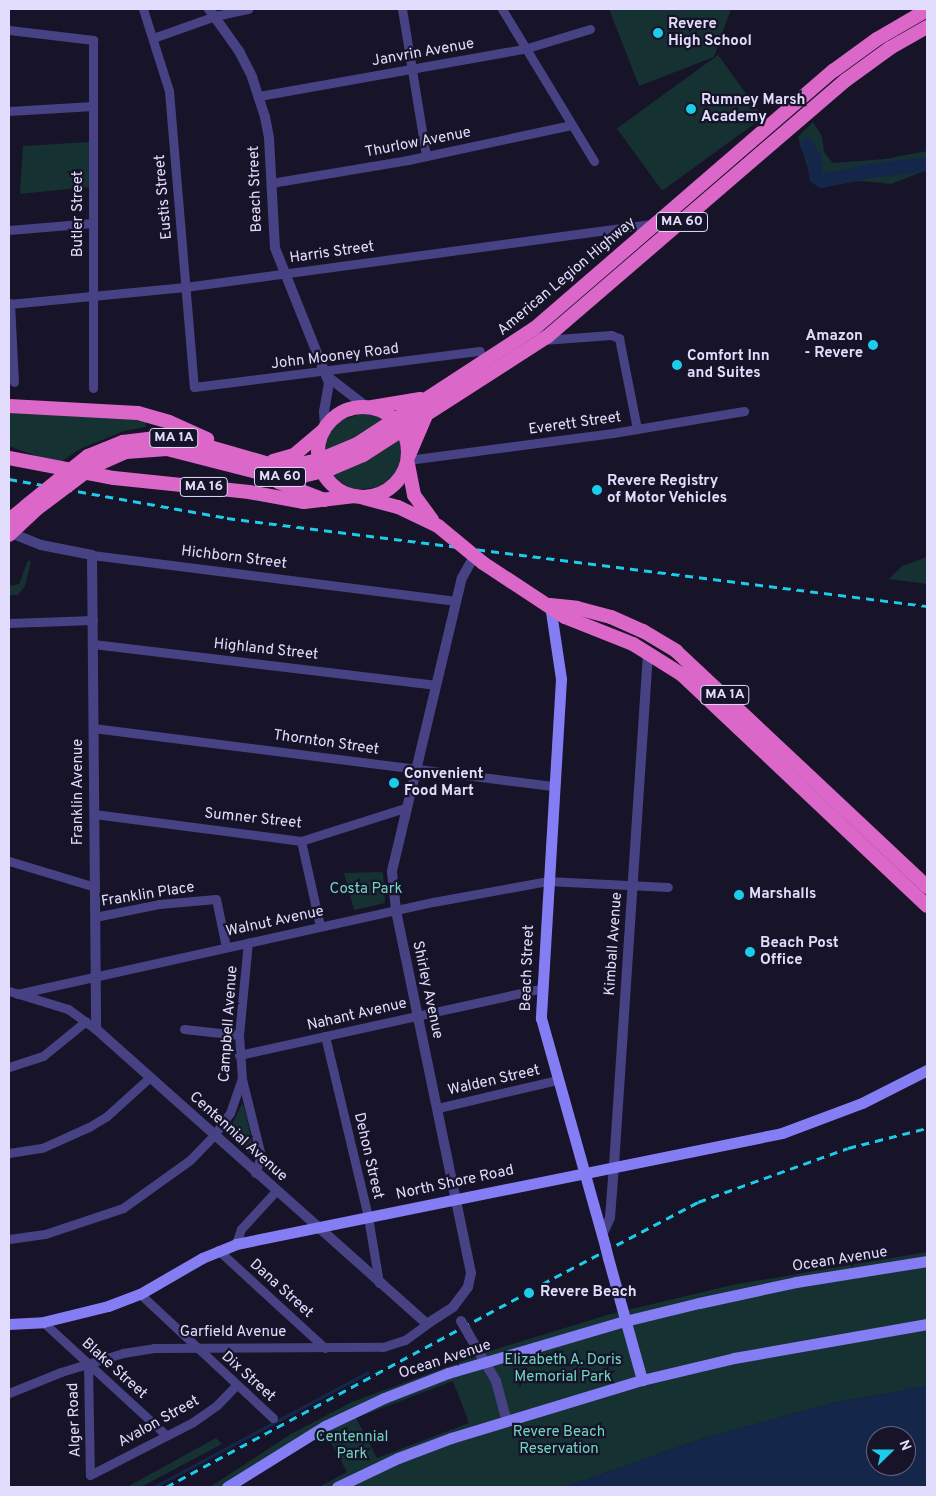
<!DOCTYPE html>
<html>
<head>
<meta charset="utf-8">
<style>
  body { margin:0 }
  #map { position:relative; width:936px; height:1496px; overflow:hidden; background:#171328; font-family:Overpass,sans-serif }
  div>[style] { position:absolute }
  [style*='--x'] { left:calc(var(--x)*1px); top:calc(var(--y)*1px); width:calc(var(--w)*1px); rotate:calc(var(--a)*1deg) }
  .green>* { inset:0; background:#163132; transform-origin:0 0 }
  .water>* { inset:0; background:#14274b }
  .stream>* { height:2.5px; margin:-1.25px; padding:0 1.25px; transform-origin:1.25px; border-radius:1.25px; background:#14274b }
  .river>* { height:14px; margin:-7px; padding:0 7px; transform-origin:7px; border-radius:7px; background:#14274b }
  .minor>* { height:9px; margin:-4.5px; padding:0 4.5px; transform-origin:4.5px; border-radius:4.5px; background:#474283 }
  .tertiary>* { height:10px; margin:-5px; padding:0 5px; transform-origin:5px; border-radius:5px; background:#474283 }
  .secondary>* { height:11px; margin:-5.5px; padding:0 5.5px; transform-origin:5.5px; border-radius:5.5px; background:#857df3 }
  .trunk>* { height:14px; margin:-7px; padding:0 7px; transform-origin:7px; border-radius:7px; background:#db68c9 }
  .trunk>.ring { margin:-7px; padding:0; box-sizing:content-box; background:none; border:14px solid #db68c9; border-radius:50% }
  .rail>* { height:2.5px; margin-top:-1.25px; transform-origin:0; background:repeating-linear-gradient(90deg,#1bcdea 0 8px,transparent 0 14px) }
  .tertiary-bridge>* { height:10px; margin:-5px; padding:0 5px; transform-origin:5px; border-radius:5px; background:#474283 }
  .secondary-bridge>* { height:11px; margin:-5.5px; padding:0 5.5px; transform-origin:5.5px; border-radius:5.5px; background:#857df3 }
  .trunk-bridge>* { height:14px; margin:-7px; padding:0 7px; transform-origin:7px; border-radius:7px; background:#db68c9 }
  .dots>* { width:14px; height:14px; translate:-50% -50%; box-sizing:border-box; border:2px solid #171328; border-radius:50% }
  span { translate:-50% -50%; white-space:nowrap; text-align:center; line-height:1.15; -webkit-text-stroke:4.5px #171328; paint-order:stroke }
  .shield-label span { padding:1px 4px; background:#171328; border:1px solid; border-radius:4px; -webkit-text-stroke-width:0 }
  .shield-label { font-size:14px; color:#e2ddfc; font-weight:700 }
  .poi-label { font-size:15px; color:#e2ddfc; font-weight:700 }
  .left { translate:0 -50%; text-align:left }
  .right { translate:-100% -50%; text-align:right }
  .street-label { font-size:15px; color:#e2ddfc }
  .park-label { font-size:15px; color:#6fd6c1 }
  .frame { position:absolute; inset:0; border:10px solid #e2ddfc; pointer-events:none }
  .north { position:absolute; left:866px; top:1426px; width:50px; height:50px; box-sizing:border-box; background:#171328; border:1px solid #68647d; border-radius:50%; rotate:68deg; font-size:14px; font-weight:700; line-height:20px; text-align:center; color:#e2ddfc }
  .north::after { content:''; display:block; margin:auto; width:18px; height:22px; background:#1bcdea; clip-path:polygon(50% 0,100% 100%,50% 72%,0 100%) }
</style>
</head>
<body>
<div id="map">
  <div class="green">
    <i style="clip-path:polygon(609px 9px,731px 9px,714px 57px,639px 86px)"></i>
    <i style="left:718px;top:55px;width:77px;height:125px;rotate:54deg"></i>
    <i style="clip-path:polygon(813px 122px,822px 136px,824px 152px,833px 163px,885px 159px,927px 151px,927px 170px,891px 184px,861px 181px,818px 187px,812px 181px,798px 137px)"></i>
    <i style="clip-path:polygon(89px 142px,89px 187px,20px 194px,23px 146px)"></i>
    <i style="clip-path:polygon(9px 412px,116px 416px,146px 422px,146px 427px,124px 431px,80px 449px,58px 464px,9px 446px)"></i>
    <i style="clip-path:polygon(364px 413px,384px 419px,352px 439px,325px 450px,327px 437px,339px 421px)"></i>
    <i style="clip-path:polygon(400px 440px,402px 451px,397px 472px,380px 487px,354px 490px,335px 478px,333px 474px,361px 464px)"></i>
    <i style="clip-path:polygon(927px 557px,927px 584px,889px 579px,902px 566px)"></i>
    <i style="clip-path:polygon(28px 560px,31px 562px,25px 586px,18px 595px,9px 595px,9px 586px,19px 584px)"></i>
    <i style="clip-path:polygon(383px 872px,385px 903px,354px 910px,344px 873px)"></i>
    <i style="clip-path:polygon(242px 1104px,244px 1106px,256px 1160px,227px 1134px)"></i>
    <i style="clip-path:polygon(evenodd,927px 1252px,927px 1386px,833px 1403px,701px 1439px,565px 1487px,319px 1487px,347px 1472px,326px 1433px,237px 1487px,210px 1487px,291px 1434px,352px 1402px,490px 1351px,607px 1315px,732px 1285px,927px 1252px,453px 1381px,469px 1423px,377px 1458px,356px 1418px,453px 1381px)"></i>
    <i style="clip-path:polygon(216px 1438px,222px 1444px,141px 1487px,127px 1487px)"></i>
  </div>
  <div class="water">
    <i style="clip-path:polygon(evenodd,927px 1386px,927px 1487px,565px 1487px,701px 1439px,833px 1403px,927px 1386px,876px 1436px,906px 1436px,906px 1466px,876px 1466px,876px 1436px)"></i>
  </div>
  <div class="stream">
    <i style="--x:154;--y:1487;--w:242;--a:-28.2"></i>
  </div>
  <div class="river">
    <i style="--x:807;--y:145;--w:17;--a:62"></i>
    <i style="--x:815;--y:160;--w:17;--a:87"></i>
    <i style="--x:816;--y:177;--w:7;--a:34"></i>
    <i style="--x:822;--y:181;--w:49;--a:-11.8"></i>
    <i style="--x:870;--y:171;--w:57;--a:-7"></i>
  </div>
  <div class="minor">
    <i style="--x:143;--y:9;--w:86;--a:72.4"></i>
    <i style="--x:169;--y:91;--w:297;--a:85.2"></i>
    <i style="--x:194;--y:387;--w:288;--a:-7.2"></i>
    <i style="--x:402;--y:9;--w:149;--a:80.7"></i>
    <i style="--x:502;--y:9;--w:178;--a:58.8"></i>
    <i style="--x:9;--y:30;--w:85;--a:6.8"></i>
    <i style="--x:93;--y:40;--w:348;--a:90"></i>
    <i style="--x:153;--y:38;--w:66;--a:-19.5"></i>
    <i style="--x:215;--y:16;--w:34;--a:-12"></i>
    <i style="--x:259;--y:96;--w:269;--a:-10.1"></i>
    <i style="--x:524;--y:49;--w:69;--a:-16.9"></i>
    <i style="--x:9;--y:111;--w:84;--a:-3.4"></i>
    <i style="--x:271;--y:183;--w:139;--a:-9.5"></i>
    <i style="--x:408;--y:160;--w:167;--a:-12.1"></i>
    <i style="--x:9;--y:230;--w:84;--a:-4.8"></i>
    <i style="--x:10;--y:303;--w:79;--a:87.1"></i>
    <i style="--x:9;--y:304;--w:177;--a:-5.5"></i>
    <i style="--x:185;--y:287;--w:472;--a:-7.7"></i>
    <i style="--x:543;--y:340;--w:68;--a:-4.2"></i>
    <i style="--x:611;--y:335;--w:9;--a:21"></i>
    <i style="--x:619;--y:338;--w:93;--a:78.8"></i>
    <i style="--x:408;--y:460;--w:207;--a:-7.5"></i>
    <i style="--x:613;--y:433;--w:133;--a:-9.5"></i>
    <i style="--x:92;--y:555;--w:367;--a:7.2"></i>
    <i style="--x:9;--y:623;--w:84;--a:-2"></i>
    <i style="--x:93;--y:644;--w:344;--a:6.8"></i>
    <i style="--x:93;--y:728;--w:465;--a:7.2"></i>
    <i style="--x:94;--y:814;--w:209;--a:7.4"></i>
    <i style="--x:301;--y:841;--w:109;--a:-17.6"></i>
    <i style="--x:301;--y:841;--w:87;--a:77.4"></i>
    <i style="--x:9;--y:861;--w:90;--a:16.8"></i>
    <i style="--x:95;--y:917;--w:65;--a:-11.5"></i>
    <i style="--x:159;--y:904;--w:57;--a:-5"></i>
    <i style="--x:216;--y:899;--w:49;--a:78.2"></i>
    <i style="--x:9;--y:991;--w:62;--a:17"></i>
    <i style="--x:68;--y:1009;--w:34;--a:36"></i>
    <i style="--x:17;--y:994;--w:426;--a:-12.5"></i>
    <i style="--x:433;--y:902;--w:116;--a:-10.4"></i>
    <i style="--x:547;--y:881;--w:121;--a:2.8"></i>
    <i style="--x:184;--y:1029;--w:55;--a:6.2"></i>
    <i style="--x:325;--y:1036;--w:186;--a:76.6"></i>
    <i style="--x:368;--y:1217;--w:67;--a:80.5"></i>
    <i style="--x:239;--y:1055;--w:308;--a:-12.4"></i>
    <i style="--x:9;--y:1067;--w:36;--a:-18"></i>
    <i style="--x:43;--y:1056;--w:55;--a:-39.1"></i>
    <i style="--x:242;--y:1079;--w:79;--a:76.1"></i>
    <i style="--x:261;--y:1156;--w:18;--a:109"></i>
    <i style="--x:438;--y:1108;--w:122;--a:-13.2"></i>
    <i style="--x:9;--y:1153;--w:33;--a:-9"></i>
    <i style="--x:42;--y:1148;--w:51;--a:-24.1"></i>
    <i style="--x:89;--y:1127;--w:21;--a:-31"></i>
    <i style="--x:107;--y:1116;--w:57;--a:-42.1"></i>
    <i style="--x:9;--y:1239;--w:36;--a:-8"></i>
    <i style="--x:45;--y:1234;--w:82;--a:-18.4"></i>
    <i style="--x:123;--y:1208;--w:82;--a:-35.6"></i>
    <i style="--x:190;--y:1160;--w:35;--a:-46"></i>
    <i style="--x:214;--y:1135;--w:27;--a:-54"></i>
    <i style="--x:230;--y:1113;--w:36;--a:-71"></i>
    <i style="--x:242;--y:1079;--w:44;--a:-93.9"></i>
    <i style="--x:239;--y:1035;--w:93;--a:-84.5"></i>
    <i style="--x:236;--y:1244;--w:16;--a:-72"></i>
    <i style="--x:241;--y:1229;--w:52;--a:-47.4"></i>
    <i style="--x:218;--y:1250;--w:145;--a:42.5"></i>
    <i style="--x:140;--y:1294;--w:182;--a:43"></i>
    <i style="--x:43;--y:1322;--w:167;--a:42.6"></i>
    <i style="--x:88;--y:1365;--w:110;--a:89"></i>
    <i style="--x:90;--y:1475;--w:116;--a:-27.2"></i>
    <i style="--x:193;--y:1422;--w:29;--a:-35"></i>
    <i style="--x:217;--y:1405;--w:28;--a:-46"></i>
    <i style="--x:9;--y:1393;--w:56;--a:-22"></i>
    <i style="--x:61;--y:1372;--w:65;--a:-17"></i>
    <i style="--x:123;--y:1353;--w:31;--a:-9"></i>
    <i style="--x:154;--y:1348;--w:229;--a:-0.3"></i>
    <i style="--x:383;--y:1347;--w:23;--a:-18"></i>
    <i style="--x:405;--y:1340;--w:27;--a:-36"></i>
  </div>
  <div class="tertiary">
    <i style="--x:209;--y:9;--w:52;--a:54.5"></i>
    <i style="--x:239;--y:51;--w:29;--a:63"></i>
    <i style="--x:252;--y:77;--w:42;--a:72"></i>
    <i style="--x:265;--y:117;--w:21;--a:79"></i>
    <i style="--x:269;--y:138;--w:110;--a:86.9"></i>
    <i style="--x:275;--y:248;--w:145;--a:68.2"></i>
    <i style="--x:329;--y:383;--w:29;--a:100"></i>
    <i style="--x:324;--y:412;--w:16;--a:86"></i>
    <i style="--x:328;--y:377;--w:49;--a:37.6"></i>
    <i style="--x:11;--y:533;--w:32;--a:22"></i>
    <i style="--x:41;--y:545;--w:52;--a:11.1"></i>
    <i style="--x:92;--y:555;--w:474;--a:89.5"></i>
    <i style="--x:96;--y:1029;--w:443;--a:41.7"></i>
    <i style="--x:427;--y:1324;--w:31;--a:-33"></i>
    <i style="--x:453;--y:1307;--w:25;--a:-53"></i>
    <i style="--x:468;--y:1287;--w:14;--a:-78"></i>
    <i style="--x:471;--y:1273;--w:371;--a:-101.7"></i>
    <i style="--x:396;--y:910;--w:39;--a:-96"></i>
    <i style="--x:392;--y:871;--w:301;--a:-76.6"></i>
    <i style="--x:462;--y:578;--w:25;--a:-61"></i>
    <i style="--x:602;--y:1235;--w:19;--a:-65"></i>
    <i style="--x:610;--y:1218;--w:53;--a:-85.7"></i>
    <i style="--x:614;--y:1165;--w:513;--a:-86.2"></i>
    <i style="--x:469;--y:1335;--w:53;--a:59.6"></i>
    <i style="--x:496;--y:1381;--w:39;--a:75"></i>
  </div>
  <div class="secondary">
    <i style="--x:550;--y:605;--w:75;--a:81.5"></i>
    <i style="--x:561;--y:679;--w:340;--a:93.4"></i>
    <i style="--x:541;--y:1018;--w:237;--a:74.3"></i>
    <i style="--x:608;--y:1258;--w:127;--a:74.4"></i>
    <i style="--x:9;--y:1324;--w:34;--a:-3"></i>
    <i style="--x:43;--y:1322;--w:67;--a:-13.8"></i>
    <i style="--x:108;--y:1306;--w:34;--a:-21"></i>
    <i style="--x:140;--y:1294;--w:72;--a:-30.1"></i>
    <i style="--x:202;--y:1258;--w:37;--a:-22"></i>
    <i style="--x:236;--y:1244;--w:557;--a:-11.49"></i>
    <i style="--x:782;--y:1133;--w:85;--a:-20.6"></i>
    <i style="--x:862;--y:1103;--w:73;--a:-26.9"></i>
    <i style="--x:227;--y:1487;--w:115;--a:-31.9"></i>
    <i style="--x:325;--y:1426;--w:65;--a:-25.4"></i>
    <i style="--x:384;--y:1398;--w:69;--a:-21.3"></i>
    <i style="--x:448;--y:1373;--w:184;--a:-16.4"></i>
    <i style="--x:625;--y:1321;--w:76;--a:-13.7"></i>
    <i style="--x:699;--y:1303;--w:99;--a:-12.2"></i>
    <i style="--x:796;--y:1282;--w:133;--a:-9.1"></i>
    <i style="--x:337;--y:1487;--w:68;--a:-25.4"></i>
    <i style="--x:398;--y:1458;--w:57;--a:-20.7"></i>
    <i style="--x:451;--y:1438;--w:200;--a:-16.9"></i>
    <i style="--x:642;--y:1380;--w:95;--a:-13.4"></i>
    <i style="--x:734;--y:1358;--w:196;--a:-10"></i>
  </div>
  <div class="trunk">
    <i style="--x:9;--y:406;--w:129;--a:3.1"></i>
    <i style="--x:138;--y:413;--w:32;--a:16"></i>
    <i style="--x:169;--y:422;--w:42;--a:24.1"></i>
    <i class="ring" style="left:318px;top:407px;width:76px;height:76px"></i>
    <i style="--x:372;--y:407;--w:49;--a:-9.5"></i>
    <i style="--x:409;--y:455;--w:46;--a:-66.8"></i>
    <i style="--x:88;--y:456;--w:38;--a:-22"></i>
    <i style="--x:123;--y:442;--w:39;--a:-7"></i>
    <i style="--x:162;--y:437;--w:27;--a:8"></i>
    <i style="--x:189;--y:441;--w:83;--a:16"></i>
    <i style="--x:269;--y:464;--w:21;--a:5"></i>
    <i style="--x:290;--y:466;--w:30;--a:-12"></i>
    <i style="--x:319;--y:460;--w:41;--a:-22.8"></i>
    <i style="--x:357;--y:444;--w:212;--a:-33.1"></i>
    <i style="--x:535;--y:328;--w:394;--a:-40.8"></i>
    <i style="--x:833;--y:71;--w:54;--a:-36"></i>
    <i style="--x:877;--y:39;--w:58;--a:-30.1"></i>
    <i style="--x:9;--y:458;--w:107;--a:10.8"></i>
    <i style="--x:114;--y:478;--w:136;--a:5.9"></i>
    <i style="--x:249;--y:492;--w:56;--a:10.3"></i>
    <i style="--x:304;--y:502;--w:51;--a:-6.7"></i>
    <i style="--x:273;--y:461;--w:22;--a:-16"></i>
    <i style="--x:294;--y:455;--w:39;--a:-40"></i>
    <i style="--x:408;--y:464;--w:32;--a:79"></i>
    <i style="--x:414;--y:495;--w:31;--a:54"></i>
    <i style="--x:94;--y:466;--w:35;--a:-24"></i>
    <i style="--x:126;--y:452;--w:41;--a:-4.2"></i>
    <i style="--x:167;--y:449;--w:97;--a:14.3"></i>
    <i style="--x:261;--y:473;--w:34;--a:8"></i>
    <i style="--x:295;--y:478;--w:36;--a:-14"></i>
    <i style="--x:330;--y:469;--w:36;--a:-23"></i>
    <i style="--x:363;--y:455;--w:219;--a:-32.7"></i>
    <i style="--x:547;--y:337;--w:394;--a:-40.7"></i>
    <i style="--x:846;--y:80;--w:54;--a:-36"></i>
    <i style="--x:890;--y:48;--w:43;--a:-29.6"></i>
    <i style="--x:278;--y:482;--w:50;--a:21"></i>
    <i style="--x:364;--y:498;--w:35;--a:15"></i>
    <i style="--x:398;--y:507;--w:44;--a:25.4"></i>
    <i style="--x:9;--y:520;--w:22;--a:-39"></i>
    <i style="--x:9;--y:535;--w:40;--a:-43"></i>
    <i style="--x:483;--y:563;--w:98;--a:33.4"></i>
    <i style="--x:565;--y:617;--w:73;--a:21.7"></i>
    <i style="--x:633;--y:644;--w:57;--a:32"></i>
    <i style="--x:681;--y:674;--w:338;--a:43.3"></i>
    <i style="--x:550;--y:605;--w:27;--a:6"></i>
    <i style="--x:577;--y:608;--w:35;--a:15"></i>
    <i style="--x:611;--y:617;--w:35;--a:24"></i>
    <i style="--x:643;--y:631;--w:39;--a:31"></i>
    <i style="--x:676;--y:651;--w:345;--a:43.2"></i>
  </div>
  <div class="rail">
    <i style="--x:9;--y:479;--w:221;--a:10.1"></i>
    <i style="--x:227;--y:518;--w:706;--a:7.17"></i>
    <i style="--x:542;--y:1284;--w:176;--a:-27.7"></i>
    <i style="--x:698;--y:1202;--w:159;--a:-19.8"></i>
    <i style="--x:848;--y:1148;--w:81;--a:-14.2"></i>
    <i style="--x:166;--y:1487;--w:405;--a:-28.3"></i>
  </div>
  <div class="tertiary-bridge">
    <i style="--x:461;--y:1321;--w:16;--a:60"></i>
  </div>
  <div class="secondary-bridge">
    <i style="--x:605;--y:1246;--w:12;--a:76"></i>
  </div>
  <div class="trunk-bridge">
    <i style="--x:26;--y:506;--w:80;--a:-38.9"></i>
    <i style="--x:38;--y:508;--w:70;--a:-36.9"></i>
    <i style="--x:438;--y:526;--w:58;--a:39.4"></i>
  </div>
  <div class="dots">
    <i style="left:658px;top:33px;background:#1bcdea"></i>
    <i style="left:691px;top:109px;background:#1bcdea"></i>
    <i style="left:873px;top:345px;background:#1bcdea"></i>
    <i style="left:677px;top:365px;background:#1bcdea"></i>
    <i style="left:597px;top:490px;background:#1bcdea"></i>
    <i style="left:394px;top:783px;background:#1bcdea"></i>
    <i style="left:739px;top:895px;background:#1bcdea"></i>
    <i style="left:750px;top:952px;background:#1bcdea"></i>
    <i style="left:529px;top:1293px;background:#1bcdea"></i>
  </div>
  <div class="shield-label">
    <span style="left:682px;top:222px">MA 60</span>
    <span style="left:174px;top:438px">MA 1A</span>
    <span style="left:280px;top:477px">MA 60</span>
    <span style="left:204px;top:487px">MA 16</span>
    <span style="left:725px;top:695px">MA 1A</span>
  </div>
  <div class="poi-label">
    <span class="left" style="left:668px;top:33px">Revere<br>High School</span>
    <span class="left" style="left:701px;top:109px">Rumney Marsh<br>Academy</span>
    <span class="right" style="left:863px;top:345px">Amazon<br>- Revere</span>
    <span class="left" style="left:687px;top:365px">Comfort Inn<br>and Suites</span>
    <span class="left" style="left:607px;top:490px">Revere Registry<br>of Motor Vehicles</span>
    <span class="left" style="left:404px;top:783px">Convenient<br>Food Mart</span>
    <span class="left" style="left:749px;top:895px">Marshalls</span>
    <span class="left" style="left:760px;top:952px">Beach Post<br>Office</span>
    <span class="left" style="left:540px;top:1293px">Revere Beach</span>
  </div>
  <div class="street-label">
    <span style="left:423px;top:53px;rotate:-10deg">Janvrin Avenue</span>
    <span style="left:418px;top:143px;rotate:-11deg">Thurlow Avenue</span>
    <span style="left:256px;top:189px;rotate:-92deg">Beach Street</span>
    <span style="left:164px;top:197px;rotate:-95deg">Eustis Street</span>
    <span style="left:79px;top:214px;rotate:-90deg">Butler Street</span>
    <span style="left:332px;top:253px;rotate:-8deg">Harris Street</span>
    <span style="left:567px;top:277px;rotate:-40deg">American Legion Highway</span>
    <span style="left:335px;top:357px;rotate:-7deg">John Mooney Road</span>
    <span style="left:575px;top:424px;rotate:-8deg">Everett Street</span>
    <span style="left:234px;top:558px;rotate:7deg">Hichborn Street</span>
    <span style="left:266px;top:650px;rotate:6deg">Highland Street</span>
    <span style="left:326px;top:743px;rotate:8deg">Thornton Street</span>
    <span style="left:79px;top:792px;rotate:-90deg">Franklin Avenue</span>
    <span style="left:253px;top:819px;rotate:6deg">Sumner Street</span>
    <span style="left:148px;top:895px;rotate:-9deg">Franklin Place</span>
    <span style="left:275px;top:922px;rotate:-12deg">Walnut Avenue</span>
    <span style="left:614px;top:944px;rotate:-86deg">Kimball Avenue</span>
    <span style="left:528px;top:968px;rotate:-88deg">Beach Street</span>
    <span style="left:427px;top:990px;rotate:78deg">Shirley Avenue</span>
    <span style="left:357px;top:1015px;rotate:-13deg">Nahant Avenue</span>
    <span style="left:229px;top:1024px;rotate:-86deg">Campbell Avenue</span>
    <span style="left:494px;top:1081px;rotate:-13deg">Walden Street</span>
    <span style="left:238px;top:1137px;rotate:42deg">Centennial Avenue</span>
    <span style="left:368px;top:1156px;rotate:77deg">Dehon Street</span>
    <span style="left:455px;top:1183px;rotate:-12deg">North Shore Road</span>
    <span style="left:840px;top:1260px;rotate:-9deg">Ocean Avenue</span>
    <span style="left:281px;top:1289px;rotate:42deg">Dana Street</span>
    <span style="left:233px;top:1333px">Garfield Avenue</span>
    <span style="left:445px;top:1360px;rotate:-18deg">Ocean Avenue</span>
    <span style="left:114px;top:1369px;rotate:42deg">Blake Street</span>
    <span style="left:248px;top:1377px;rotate:42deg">Dix Street</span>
    <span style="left:75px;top:1420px;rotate:-92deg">Alger Road</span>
    <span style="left:159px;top:1422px;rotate:-29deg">Avalon Street</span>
  </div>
  <div class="park-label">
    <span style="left:366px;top:890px">Costa Park</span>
    <span style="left:563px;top:1369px">Elizabeth A. Doris<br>Memorial Park</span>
    <span style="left:559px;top:1441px">Revere Beach<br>Reservation</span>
    <span style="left:352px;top:1446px">Centennial<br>Park</span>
  </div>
  <div class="frame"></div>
  <div class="north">N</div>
</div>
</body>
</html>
